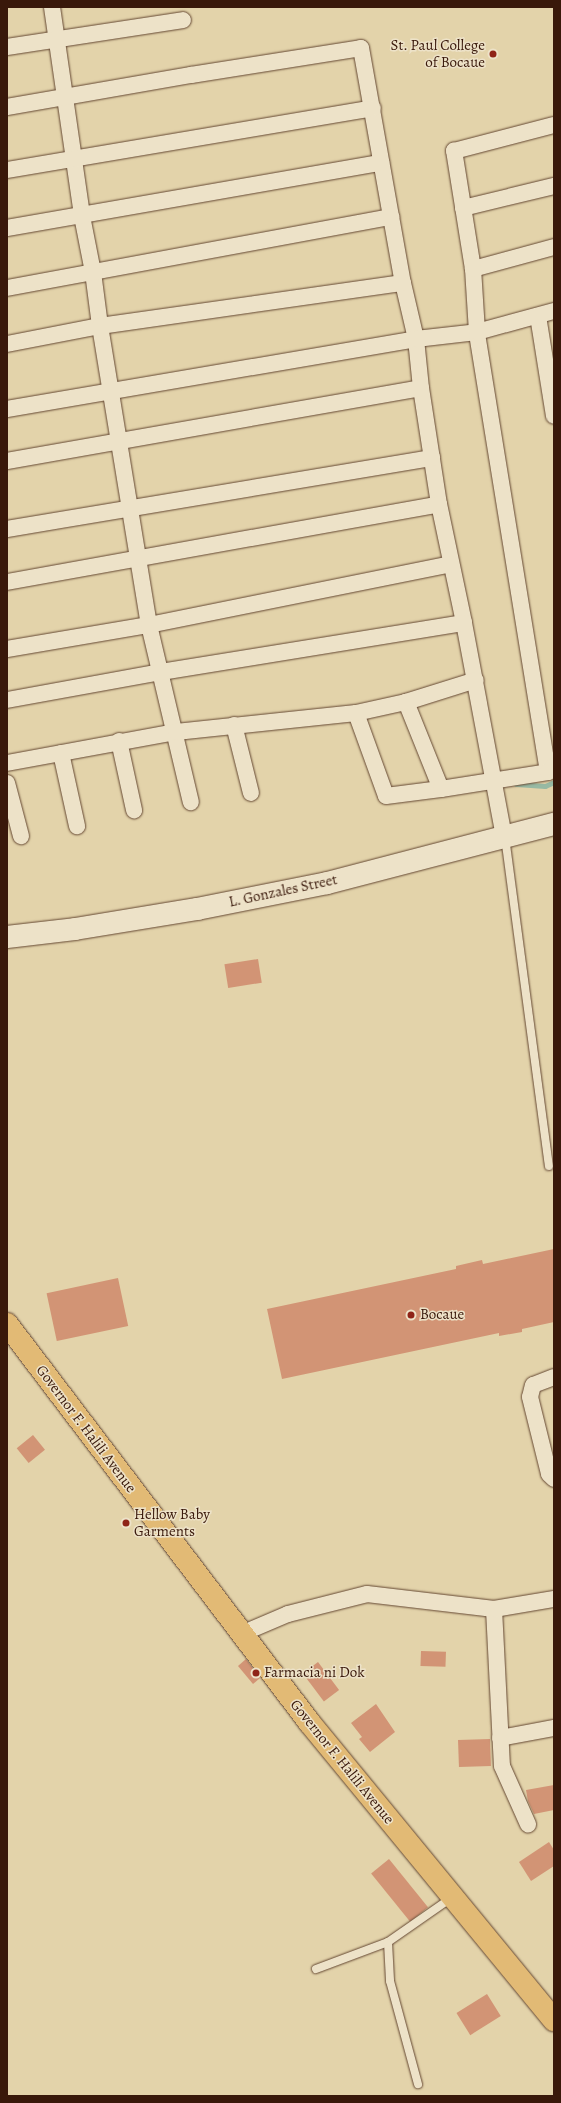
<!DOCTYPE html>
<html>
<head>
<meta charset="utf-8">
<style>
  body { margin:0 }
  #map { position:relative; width:561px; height:2103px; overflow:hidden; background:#e3d3aa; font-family:Alegreya,serif }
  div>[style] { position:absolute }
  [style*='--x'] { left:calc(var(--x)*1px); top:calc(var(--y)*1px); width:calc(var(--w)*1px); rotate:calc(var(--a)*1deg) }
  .stream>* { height:5px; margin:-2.5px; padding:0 2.5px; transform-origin:2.5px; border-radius:2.5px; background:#97b9a3 }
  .building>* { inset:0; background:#d29475; transform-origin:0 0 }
  .roads { filter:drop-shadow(0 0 1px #644732) drop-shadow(0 0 1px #644732) }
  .lane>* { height:8px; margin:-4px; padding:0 4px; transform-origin:4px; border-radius:4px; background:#ede2c8 }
  .street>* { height:16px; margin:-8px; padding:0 8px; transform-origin:8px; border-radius:8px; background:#ede2c8 }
  .secondary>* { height:22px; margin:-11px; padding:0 11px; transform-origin:11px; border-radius:11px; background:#ede2c8 }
  .primary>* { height:22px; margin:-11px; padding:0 11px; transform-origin:11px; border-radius:11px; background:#e2ba75 }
  .dots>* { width:11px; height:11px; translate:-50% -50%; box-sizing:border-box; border:2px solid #ede2c8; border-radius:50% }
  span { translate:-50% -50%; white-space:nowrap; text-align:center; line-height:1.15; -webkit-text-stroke:3px #ede2c8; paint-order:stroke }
  .poi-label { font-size:15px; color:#39180a }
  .right { translate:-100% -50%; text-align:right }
  .left { translate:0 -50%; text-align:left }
  .street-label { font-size:15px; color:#39180a }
  .frame { position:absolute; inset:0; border:8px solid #39180a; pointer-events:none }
</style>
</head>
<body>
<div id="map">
  <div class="stream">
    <i style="--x:516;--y:784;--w:29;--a:4"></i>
    <i style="--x:545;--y:786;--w:10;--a:-24"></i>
  </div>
  <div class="building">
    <i style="left:258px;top:959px;width:24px;height:34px;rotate:81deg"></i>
    <i style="clip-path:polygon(554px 1249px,554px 1322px,522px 1329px,522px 1332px,499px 1336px,499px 1333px,282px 1379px,267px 1309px,456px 1269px,456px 1266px,482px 1260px,483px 1264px)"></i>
    <i style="left:118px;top:1278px;width:49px;height:73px;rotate:78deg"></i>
    <i style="left:33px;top:1435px;width:19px;height:21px;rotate:51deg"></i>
    <i style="left:421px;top:1651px;width:25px;height:15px;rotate:2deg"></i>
    <i style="clip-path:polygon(246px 1659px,260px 1678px,253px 1684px,238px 1666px)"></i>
    <i style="left:318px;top:1662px;width:35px;height:19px;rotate:53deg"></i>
    <i style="clip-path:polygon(376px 1704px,395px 1732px,370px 1752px,359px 1739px,362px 1737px,351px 1723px)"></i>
    <i style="left:490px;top:1739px;width:27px;height:32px;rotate:88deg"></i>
    <i style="clip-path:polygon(554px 1785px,554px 1810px,534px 1814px,528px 1801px,526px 1790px)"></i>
    <i style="clip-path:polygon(549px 1842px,554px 1850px,554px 1866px,531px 1881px,519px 1862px)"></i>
    <i style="left:389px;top:1859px;width:62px;height:23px;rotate:51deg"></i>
    <i style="left:487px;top:1994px;width:26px;height:36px;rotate:58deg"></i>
  </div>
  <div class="roads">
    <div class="lane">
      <i style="--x:505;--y:837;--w:332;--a:82.4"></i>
      <i style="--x:388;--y:1942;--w:39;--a:87"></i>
      <i style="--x:390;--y:1981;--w:107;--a:74.8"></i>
      <i style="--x:316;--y:1969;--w:77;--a:-20.6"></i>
      <i style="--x:388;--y:1942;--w:77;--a:-34.9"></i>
    </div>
    <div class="street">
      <i style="--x:52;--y:7;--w:211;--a:81.8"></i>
      <i style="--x:82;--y:216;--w:57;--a:78.9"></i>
      <i style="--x:93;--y:272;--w:54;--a:82.6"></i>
      <i style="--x:100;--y:326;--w:303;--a:80.7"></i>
      <i style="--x:149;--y:625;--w:182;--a:76.7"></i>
      <i style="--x:7;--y:47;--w:178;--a:-8.7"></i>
      <i style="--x:7;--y:107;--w:187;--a:-9.9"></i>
      <i style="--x:191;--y:75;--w:172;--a:-9"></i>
      <i style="--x:361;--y:48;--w:239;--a:79.9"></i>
      <i style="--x:403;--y:283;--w:57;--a:76.9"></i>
      <i style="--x:416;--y:339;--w:49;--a:84.2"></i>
      <i style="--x:421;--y:388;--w:117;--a:81.2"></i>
      <i style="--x:439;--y:504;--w:122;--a:78.1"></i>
      <i style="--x:464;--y:623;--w:217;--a:79.4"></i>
      <i style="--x:7;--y:170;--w:371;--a:-9.6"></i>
      <i style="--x:463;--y:208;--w:94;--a:-13.6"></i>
      <i style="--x:7;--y:228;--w:380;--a:-9.9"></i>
      <i style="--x:473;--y:269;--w:84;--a:-15.2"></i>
      <i style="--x:7;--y:288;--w:391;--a:-10.5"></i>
      <i style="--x:538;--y:316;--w:101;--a:80.9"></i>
      <i style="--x:7;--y:344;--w:95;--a:-11"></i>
      <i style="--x:100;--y:326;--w:306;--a:-8.1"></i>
      <i style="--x:7;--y:409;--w:415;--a:-9.7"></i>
      <i style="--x:416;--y:339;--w:61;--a:-6.5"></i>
      <i style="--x:477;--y:332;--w:80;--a:-15.3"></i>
      <i style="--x:7;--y:461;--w:420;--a:-10"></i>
      <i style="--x:7;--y:529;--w:431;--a:-9.5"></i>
      <i style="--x:7;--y:582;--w:439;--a:-10.2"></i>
      <i style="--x:7;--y:649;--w:144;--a:-9.6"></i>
      <i style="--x:149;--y:625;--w:308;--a:-11.4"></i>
      <i style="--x:7;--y:700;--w:157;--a:-10.3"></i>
      <i style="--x:161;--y:672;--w:307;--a:-9.2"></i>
      <i style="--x:356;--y:713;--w:88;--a:70.1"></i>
      <i style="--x:386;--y:796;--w:55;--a:-7.3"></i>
      <i style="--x:441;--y:789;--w:94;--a:-111.9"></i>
      <i style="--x:234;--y:725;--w:70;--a:76"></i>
      <i style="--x:119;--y:741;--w:71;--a:77.7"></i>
      <i style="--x:61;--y:753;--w:75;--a:77.6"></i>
      <i style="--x:7;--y:763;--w:172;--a:-10.4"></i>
      <i style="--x:176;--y:732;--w:181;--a:-6"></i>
      <i style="--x:356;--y:713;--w:51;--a:-12.4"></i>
      <i style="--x:406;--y:702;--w:73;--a:-17.4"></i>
      <i style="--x:548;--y:772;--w:446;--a:-99.2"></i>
      <i style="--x:477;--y:332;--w:63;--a:-93.6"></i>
      <i style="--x:473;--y:269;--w:120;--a:-99.1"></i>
      <i style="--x:454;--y:151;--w:103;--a:-14.6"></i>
      <i style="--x:7;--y:783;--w:55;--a:75.2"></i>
      <i style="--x:441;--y:789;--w:108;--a:-9"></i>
      <i style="--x:548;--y:772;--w:8;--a:-45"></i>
      <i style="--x:554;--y:1377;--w:22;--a:159"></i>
      <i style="--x:533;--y:1385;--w:12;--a:104"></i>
      <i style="--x:530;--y:1397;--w:79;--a:76.1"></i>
      <i style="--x:549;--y:1474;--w:7;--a:45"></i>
      <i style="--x:494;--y:1609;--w:157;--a:87.1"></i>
      <i style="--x:502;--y:1766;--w:64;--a:65.9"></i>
      <i style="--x:241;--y:1634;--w:51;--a:-23.1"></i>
      <i style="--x:288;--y:1614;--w:81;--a:-14.2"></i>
      <i style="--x:367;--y:1594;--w:128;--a:6.7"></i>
      <i style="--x:494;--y:1609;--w:61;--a:-9.5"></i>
      <i style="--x:500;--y:1738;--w:55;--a:-10.5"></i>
    </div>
    <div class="secondary">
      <i style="--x:7;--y:937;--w:68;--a:-6.7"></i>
      <i style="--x:75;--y:929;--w:124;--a:-9.3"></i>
      <i style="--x:197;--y:909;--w:133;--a:-11.3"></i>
      <i style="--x:327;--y:883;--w:235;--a:-14.6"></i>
    </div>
    <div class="primary">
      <i style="--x:7;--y:1324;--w:500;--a:52.8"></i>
      <i style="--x:309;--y:1722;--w:386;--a:50.6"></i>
    </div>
  </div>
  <div class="dots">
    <i style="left:493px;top:54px;background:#8f2418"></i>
    <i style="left:411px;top:1315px;background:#8f2418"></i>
    <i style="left:126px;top:1523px;background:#8f2418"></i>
    <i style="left:256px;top:1673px;background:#8f2418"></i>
  </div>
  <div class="poi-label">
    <span class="right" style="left:485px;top:54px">St. Paul College<br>of Bocaue</span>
    <span class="left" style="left:420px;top:1315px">Bocaue</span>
    <span class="left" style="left:134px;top:1523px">Hellow Baby<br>Garments</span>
    <span class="left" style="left:264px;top:1673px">Farmacia ni Dok</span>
  </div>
  <div class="street-label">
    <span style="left:283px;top:891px;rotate:-12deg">L. Gonzales Street</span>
    <span style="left:86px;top:1429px;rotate:53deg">Governor F. Halili Avenue</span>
    <span style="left:342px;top:1762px;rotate:51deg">Governor F. Halili Avenue</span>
  </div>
  <div class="frame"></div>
</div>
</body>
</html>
